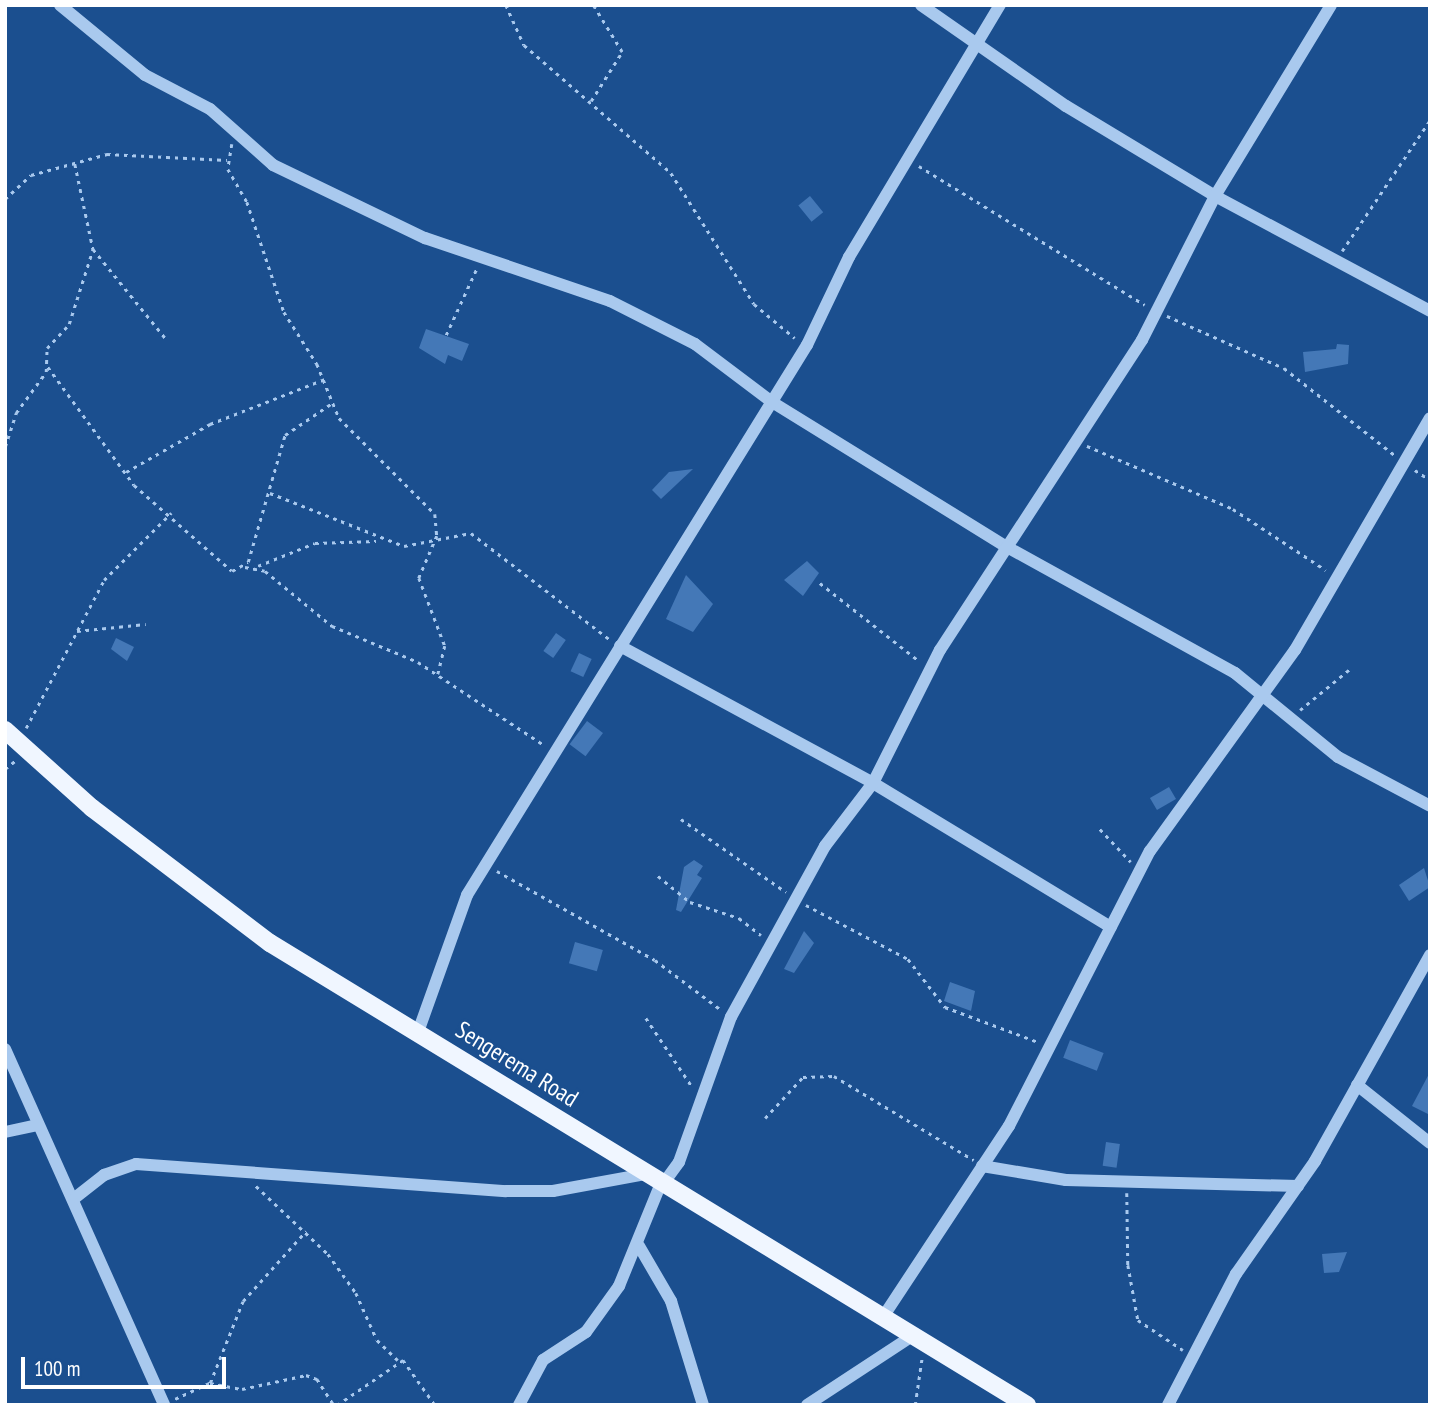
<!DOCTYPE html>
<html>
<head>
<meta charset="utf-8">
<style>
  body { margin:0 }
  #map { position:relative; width:1435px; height:1410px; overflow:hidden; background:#1b4f8f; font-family:"PT Sans Narrow",sans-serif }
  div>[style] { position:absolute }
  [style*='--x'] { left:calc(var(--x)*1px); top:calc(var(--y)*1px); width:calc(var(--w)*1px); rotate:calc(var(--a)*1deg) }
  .building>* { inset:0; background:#4478b7; transform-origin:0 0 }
  .path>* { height:2.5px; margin-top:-1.25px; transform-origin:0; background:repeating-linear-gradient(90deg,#a9c9ee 0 3.5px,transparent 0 8.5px) }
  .minor>* { height:12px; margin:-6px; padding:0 6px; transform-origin:6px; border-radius:6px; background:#a9c9ee }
  .major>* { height:18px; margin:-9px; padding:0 9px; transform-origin:9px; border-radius:9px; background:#f0f6ff }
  span { translate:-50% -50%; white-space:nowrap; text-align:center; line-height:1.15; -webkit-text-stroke:6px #1b4f8f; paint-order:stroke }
  .street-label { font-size:24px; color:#fff }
  .frame { position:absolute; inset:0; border:7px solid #fff; pointer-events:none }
  .scale { position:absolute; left:21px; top:1357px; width:205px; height:32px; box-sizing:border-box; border:4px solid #fff; border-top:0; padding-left:9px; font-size:21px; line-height:24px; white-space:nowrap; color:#fff; -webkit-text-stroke:5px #1b4f8f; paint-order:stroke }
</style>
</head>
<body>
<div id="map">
  <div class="building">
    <i style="left:810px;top:196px;width:21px;height:15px;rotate:51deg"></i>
    <i style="clip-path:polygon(426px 329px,469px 344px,462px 361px,448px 355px,445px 364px,419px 348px)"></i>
    <i style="clip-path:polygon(1337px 344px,1349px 345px,1348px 364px,1305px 372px,1303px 352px,1336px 349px)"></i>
    <i style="clip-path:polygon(693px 469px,661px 499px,652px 490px,669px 472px)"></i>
    <i style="clip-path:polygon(807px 561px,819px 573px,803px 596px,784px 580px)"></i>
    <i style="clip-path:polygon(686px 575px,713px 604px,693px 632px,666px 619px)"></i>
    <i style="left:556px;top:633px;width:12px;height:22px;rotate:35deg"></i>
    <i style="clip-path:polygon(116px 638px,134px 647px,127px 661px,111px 649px)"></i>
    <i style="left:579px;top:653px;width:14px;height:20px;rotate:25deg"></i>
    <i style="left:587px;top:721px;width:20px;height:29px;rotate:37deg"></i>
    <i style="left:1169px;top:787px;width:14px;height:22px;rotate:60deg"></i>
    <i style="clip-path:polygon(694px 860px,703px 866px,697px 875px,702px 878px,681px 912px,676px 910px,684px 867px)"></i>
    <i style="clip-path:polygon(1424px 868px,1430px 887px,1409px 901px,1399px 885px)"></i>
    <i style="clip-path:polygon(804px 931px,814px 943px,794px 973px,784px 969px)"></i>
    <i style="left:575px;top:942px;width:29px;height:22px;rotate:16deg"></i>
    <i style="clip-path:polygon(950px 982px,975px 991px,971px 1011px,944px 1001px)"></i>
    <i style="left:1070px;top:1040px;width:36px;height:19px;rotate:21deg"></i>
    <i style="clip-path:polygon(1430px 1072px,1430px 1115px,1412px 1106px)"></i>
    <i style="left:1106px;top:1142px;width:14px;height:24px;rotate:8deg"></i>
    <i style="clip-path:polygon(1347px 1252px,1339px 1272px,1324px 1273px,1322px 1254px)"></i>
  </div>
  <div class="path">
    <i style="--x:506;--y:5;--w:44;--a:65.8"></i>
    <i style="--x:524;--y:45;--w:195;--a:41"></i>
    <i style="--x:671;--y:173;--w:155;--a:57.6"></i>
    <i style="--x:754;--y:304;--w:53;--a:39.7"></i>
    <i style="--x:591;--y:101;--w:58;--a:-57.7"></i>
    <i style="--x:622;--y:52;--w:55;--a:-121.7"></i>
    <i style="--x:232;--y:144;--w:25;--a:99"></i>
    <i style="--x:228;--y:169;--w:38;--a:60"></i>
    <i style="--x:247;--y:202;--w:116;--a:71.4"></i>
    <i style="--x:284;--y:312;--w:62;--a:57.6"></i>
    <i style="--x:317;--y:364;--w:58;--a:67.8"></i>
    <i style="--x:339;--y:418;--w:136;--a:45"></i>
    <i style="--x:435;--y:514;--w:22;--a:85"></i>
    <i style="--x:437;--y:536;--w:46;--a:113.2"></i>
    <i style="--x:419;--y:578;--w:73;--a:69.1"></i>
    <i style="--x:445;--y:646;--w:29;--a:104"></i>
    <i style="--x:75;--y:164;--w:87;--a:78"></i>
    <i style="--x:93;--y:249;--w:117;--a:50.9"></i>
    <i style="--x:919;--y:166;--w:265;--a:31.6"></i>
    <i style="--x:5;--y:199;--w:35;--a:-43"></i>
    <i style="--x:31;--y:175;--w:79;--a:-15.4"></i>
    <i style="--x:107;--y:154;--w:120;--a:2.9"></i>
    <i style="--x:1342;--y:251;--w:158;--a:-56.1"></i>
    <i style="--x:1167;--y:316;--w:128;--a:24"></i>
    <i style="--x:1284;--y:368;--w:142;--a:38.2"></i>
    <i style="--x:446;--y:335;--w:72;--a:-65.2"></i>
    <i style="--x:48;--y:367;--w:146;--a:53.9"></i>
    <i style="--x:134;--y:485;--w:130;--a:41.3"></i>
    <i style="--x:232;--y:571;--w:18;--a:-29"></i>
    <i style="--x:248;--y:562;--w:132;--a:-73.8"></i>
    <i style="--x:285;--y:435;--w:57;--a:-34.2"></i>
    <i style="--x:1087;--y:446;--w:159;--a:23.3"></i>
    <i style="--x:1233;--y:509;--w:111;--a:33.3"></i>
    <i style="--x:5;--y:447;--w:36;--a:-72"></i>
    <i style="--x:16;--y:413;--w:51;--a:-53.8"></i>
    <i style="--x:46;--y:372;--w:24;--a:-88"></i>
    <i style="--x:47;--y:348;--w:33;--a:-47"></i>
    <i style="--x:69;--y:324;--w:79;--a:-72.3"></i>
    <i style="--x:1415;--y:470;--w:18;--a:34"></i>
    <i style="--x:126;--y:472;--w:97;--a:-29.7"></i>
    <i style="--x:210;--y:424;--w:123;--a:-21.4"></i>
    <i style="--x:270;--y:493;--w:144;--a:21.6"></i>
    <i style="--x:404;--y:546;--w:68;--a:-11"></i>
    <i style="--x:471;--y:533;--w:174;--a:37.5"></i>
    <i style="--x:258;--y:566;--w:61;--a:-22"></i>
    <i style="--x:315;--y:543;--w:61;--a:-1.9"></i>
    <i style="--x:245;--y:567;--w:20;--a:11"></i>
    <i style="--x:265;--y:571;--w:87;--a:39.4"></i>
    <i style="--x:332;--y:626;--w:93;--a:22.7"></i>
    <i style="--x:418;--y:662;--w:151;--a:33.4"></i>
    <i style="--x:820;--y:583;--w:126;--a:38.2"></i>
    <i style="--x:77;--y:631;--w:69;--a:-5.8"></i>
    <i style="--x:1300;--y:710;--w:65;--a:-39.4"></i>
    <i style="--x:26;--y:728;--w:167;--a:-62.2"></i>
    <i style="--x:104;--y:580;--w:95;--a:-45"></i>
    <i style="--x:5;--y:769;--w:13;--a:-39"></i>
    <i style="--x:681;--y:819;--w:128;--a:34.8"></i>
    <i style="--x:1100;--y:829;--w:45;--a:46.8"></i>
    <i style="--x:497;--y:871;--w:181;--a:29.4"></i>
    <i style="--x:655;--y:960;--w:81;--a:37"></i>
    <i style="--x:658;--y:876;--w:41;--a:39.1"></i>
    <i style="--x:690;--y:902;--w:52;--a:18.1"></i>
    <i style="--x:739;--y:918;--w:28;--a:38"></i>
    <i style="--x:806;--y:905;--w:115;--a:27.9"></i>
    <i style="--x:908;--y:959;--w:61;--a:52.4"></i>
    <i style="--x:945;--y:1007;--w:99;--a:20.6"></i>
    <i style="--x:646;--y:1018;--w:84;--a:56.1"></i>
    <i style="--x:765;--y:1118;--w:56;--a:-47.2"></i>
    <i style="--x:803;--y:1077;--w:31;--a:-2"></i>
    <i style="--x:834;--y:1076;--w:163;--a:31"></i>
    <i style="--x:256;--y:1186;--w:99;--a:43.4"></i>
    <i style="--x:328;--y:1254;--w:48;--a:54.3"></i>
    <i style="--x:356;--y:1293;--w:51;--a:65.9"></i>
    <i style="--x:377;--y:1340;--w:29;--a:44"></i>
    <i style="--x:1127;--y:1193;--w:72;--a:89.2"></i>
    <i style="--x:1128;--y:1265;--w:56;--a:79.7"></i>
    <i style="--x:1138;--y:1320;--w:54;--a:33.7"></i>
    <i style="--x:210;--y:1383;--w:88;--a:-68.1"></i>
    <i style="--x:243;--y:1301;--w:94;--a:-48"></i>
    <i style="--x:175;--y:1399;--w:38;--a:-25"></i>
    <i style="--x:210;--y:1383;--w:33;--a:11"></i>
    <i style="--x:242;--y:1389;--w:66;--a:-12.3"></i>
    <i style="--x:306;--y:1375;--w:12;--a:20"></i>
    <i style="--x:317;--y:1379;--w:31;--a:57"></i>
    <i style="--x:337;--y:1405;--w:80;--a:-34.3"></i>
    <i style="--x:403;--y:1360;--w:55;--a:54.6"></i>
    <i style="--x:915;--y:1405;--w:49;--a:-81.7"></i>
  </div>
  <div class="minor">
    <i style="--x:60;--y:5;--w:110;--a:39.5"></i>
    <i style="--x:145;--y:75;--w:73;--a:27.6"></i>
    <i style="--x:210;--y:109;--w:84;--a:41.6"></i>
    <i style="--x:273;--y:165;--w:169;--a:25.7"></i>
    <i style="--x:425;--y:238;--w:195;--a:18.8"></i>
    <i style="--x:610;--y:301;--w:95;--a:26.8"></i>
    <i style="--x:695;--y:344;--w:96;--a:37"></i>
    <i style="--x:772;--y:402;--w:276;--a:31.7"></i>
    <i style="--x:1007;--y:547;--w:260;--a:28.9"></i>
    <i style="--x:1235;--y:673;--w:133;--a:39.2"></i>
    <i style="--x:1338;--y:757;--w:104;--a:28"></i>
    <i style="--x:921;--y:5;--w:177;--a:34.9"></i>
    <i style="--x:1066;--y:106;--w:174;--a:31.1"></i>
    <i style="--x:1215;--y:196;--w:244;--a:28.1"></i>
    <i style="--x:620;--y:646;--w:288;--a:28.4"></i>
    <i style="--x:873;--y:783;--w:278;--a:31.2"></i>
    <i style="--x:418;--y:1032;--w:145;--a:-70.3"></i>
    <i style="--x:467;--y:895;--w:647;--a:-58.28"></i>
    <i style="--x:807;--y:345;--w:98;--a:-64.5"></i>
    <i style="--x:849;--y:257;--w:294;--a:-59.1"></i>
    <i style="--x:5;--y:1049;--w:390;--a:65.9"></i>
    <i style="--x:1357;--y:1085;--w:93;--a:38.5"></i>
    <i style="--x:5;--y:1132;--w:34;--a:-12"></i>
    <i style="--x:982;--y:1166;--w:85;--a:9.5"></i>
    <i style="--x:1066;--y:1180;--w:232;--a:1.5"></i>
    <i style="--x:663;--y:1184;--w:27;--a:-54"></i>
    <i style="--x:679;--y:1162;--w:154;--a:-70.3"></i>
    <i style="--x:731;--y:1017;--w:195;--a:-61.2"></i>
    <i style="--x:825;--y:846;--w:79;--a:-52.7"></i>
    <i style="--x:873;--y:783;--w:149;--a:-63.3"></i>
    <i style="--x:940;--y:650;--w:370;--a:-56.9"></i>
    <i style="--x:1142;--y:340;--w:161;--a:-63.1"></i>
    <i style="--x:1215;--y:196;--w:223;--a:-58.7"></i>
    <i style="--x:76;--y:1197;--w:36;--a:-38"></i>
    <i style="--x:104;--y:1175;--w:34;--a:-19"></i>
    <i style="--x:136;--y:1164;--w:371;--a:4.2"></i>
    <i style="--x:506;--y:1191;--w:47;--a:0"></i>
    <i style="--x:553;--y:1191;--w:95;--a:-10.4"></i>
    <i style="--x:639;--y:1246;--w:64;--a:59.8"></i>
    <i style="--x:671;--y:1301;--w:109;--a:72.9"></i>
    <i style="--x:885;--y:1314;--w:225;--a:-56.6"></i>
    <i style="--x:1009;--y:1126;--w:309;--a:-62.9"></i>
    <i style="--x:1150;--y:851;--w:248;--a:-54.2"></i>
    <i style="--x:1295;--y:650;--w:268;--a:-59.8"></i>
    <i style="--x:519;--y:1405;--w:51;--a:-61.9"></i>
    <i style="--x:543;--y:1360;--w:51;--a:-33.1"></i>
    <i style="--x:586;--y:1332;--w:57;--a:-54.3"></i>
    <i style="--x:619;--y:1286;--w:111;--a:-67.8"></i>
    <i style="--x:807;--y:1405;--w:129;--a:-33.3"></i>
    <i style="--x:1168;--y:1405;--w:148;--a:-62.6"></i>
    <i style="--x:1236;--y:1274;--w:138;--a:-55"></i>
    <i style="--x:1315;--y:1161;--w:236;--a:-60.8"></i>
  </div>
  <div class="major">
    <i style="--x:5;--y:730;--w:117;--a:41.9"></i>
    <i style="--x:92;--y:808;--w:223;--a:37.2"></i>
    <i style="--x:270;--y:943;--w:887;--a:31.4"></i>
  </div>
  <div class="street-label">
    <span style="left:517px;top:1064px;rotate:32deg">Sengerema Road</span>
  </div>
  <div class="frame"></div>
  <div class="scale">100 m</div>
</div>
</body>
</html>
